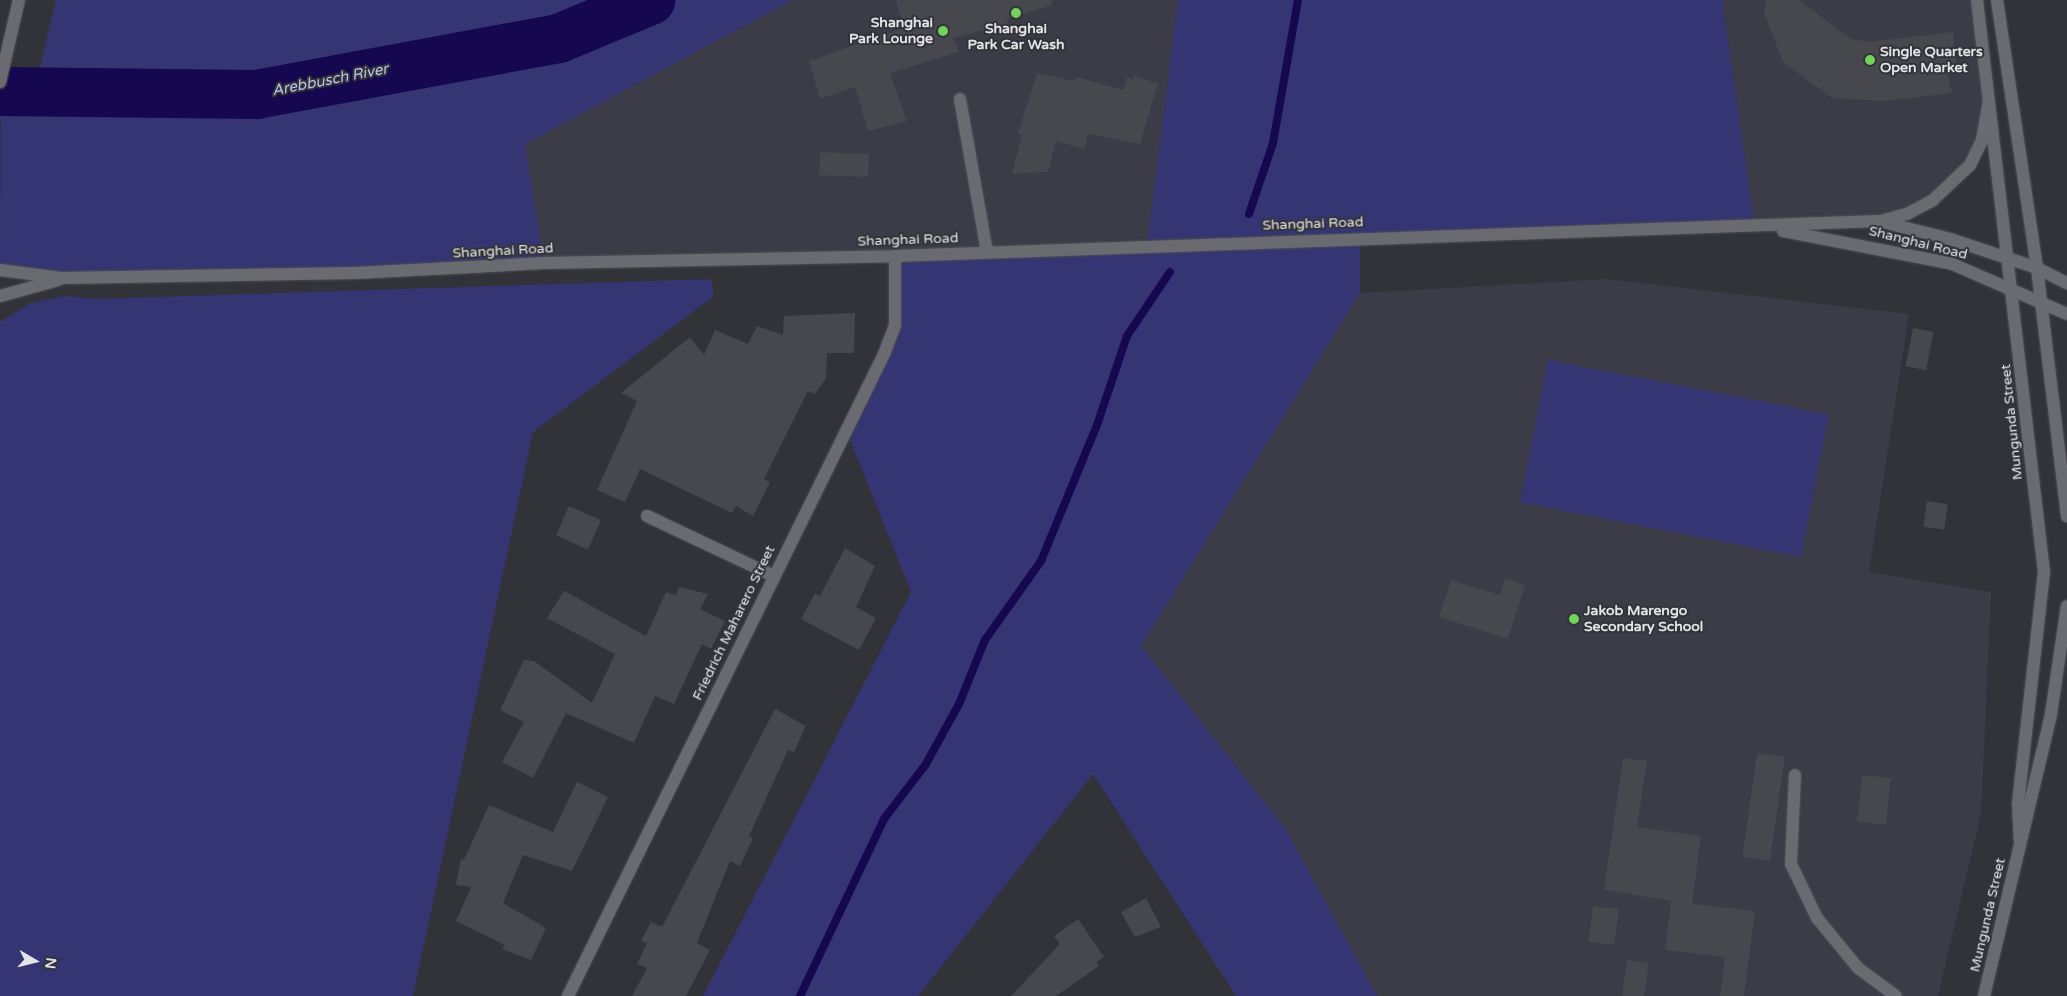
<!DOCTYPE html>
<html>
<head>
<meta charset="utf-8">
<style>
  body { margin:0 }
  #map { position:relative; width:2067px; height:996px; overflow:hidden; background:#323338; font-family:"Varela Round",sans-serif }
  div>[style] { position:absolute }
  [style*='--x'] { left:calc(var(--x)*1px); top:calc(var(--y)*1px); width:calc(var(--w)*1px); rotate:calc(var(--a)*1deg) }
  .built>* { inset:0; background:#3b3c47 }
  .green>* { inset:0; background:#343572; transform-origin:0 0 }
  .stream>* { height:8px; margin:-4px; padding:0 4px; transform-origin:4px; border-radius:4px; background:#160751 }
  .river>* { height:49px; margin:-24.5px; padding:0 24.5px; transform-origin:24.5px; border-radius:24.5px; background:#160751 }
  .building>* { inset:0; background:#47484d; transform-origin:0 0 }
  .roads { filter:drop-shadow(0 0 1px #4f4f53) drop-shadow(0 0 1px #4f4f53) }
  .minor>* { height:12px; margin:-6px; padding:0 6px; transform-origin:6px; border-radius:6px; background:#6a6b71 }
  .dots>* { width:14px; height:14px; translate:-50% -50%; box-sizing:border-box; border:2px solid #323338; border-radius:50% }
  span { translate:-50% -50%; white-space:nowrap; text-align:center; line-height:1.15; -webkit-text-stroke:4px #323338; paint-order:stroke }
  .poi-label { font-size:14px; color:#e4e4e8; font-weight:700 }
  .right { translate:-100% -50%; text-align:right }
  .left { translate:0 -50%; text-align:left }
  .street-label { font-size:14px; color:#e4e4e8 }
  .water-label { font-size:15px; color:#bdc2ed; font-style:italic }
  .north { position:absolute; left:10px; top:936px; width:50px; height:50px; -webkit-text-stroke:4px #323338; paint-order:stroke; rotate:98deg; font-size:14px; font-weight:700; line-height:20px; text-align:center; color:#e4e4e8 }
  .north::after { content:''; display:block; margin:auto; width:18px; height:22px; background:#e4e4e8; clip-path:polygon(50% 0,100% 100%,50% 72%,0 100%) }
</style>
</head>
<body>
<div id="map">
  <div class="built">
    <i style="clip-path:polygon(793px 0,1178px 0,1147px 246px,544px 263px,525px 144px)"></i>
    <i style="clip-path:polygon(1722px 0,1978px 0,1991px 92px,1970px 165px,1933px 200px,1879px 221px,1755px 227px)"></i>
    <i style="clip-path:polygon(1607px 279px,1909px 314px,1869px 572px,1991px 592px,1981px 814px,1938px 996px,1377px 996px,1285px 828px,1141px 646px,1360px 293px)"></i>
  </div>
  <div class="green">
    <i style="clip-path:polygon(56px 0,643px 0,556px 36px,249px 88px,39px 85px,38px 75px)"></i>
    <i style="clip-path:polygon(650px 0,793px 0,525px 144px,544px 263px,62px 278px,0 270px,1px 91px,256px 94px,558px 38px)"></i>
    <i style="clip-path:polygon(1178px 0,1296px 0,1280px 101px,1298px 0,1722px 0,1755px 227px,1360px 237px,1360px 293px,1141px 646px,1285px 828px,1377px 996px,1236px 996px,1093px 774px,918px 996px,703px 996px,911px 592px,846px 430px,895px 325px,895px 256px,1147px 246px)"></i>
    <i style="clip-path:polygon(711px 279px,714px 296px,533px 432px,413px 996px,0 996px,0 322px,31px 303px,65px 296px,93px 299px)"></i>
    <i style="left:1548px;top:360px;width:286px;height:145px;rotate:11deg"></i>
  </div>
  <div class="stream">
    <i style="--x:1249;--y:214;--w:75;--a:-71.3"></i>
    <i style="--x:1273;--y:143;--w:145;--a:-80.1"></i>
    <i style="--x:800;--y:996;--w:196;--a:-64.6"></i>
    <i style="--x:884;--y:819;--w:69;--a:-52.6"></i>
    <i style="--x:926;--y:764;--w:68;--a:-61.2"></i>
    <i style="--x:959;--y:704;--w:69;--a:-67.9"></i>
    <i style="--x:985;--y:640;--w:97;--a:-54.7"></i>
    <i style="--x:1041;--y:561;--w:147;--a:-67.6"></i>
    <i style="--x:1097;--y:425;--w:94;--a:-71.4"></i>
    <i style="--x:1127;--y:336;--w:77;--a:-56.1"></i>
  </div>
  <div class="river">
    <i style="--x:0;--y:91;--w:256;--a:0.7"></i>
    <i style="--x:256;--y:94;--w:307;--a:-10.5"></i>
    <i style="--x:558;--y:38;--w:100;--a:-22.4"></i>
  </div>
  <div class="building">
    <i style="clip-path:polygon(896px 0,1052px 0,1052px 5px,1007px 19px,1008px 24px,953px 38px,959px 52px,890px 73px,907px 121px,868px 131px,855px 87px,820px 99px,809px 61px,904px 28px)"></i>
    <i style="clip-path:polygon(1766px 0,1799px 0,1851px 39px,1869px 42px,1953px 32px,1956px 63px,1945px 64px,1952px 93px,1885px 101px,1832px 98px,1783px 62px,1764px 13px)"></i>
    <i style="clip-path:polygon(1037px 73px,1074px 81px,1077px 77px,1123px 90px,1127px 77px,1133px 80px,1134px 75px,1158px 84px,1140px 144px,1088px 134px,1084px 149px,1056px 141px,1048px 172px,1012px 174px,1022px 135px,1018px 133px)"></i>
    <i style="left:869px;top:154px;width:23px;height:49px;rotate:92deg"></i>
    <i style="clip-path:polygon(855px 313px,854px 353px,827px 353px,826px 378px,815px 394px,808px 391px,764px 479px,770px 482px,753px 516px,736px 506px,732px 513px,640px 469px,625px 502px,597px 490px,637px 401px,621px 393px,690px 337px,704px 355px,715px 330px,748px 344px,757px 326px,783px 335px,784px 316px)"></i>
    <i style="left:1913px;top:328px;width:21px;height:39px;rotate:11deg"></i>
    <i style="left:1927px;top:501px;width:21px;height:26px;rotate:8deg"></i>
    <i style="left:569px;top:506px;width:35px;height:32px;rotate:24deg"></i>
    <i style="clip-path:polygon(845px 548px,875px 566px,856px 607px,876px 618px,859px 650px,801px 619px,815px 593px,820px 596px)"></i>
    <i style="clip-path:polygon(1505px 578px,1525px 585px,1508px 639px,1439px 617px,1451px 580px,1500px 595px)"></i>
    <i style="clip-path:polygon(679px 587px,708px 594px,700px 609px,725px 621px,711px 649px,702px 644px,674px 704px,655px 696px,634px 743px,566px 713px,533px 778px,502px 762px,524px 722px,500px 710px,524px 660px,534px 661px,592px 703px,615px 654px,547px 618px,564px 591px,646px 636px,666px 592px,676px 595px)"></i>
    <i style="clip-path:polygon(775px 709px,806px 726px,794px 752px,788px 750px,749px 836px,753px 838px,740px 866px,730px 861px,697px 943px,710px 950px,686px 996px,632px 996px,647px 968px,637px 964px,647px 943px,641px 941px,651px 922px,662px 927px)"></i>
    <i style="left:1757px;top:753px;width:28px;height:105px;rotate:8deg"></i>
    <i style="clip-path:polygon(1623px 758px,1647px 761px,1637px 827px,1701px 836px,1692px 904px,1755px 911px,1744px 996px,1720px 996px,1725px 957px,1665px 950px,1671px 901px,1604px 890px)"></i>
    <i style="left:1862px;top:775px;width:29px;height:47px;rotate:6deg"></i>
    <i style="clip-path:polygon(577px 782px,608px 797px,572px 871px,523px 855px,503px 903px,546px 928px,531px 960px,502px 949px,505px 945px,456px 921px,471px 887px,456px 885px,461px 859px,464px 860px,489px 805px,553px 832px)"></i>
    <i style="clip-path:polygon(1146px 898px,1161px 927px,1135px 937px,1121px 912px)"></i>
    <i style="left:1593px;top:906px;width:26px;height:36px;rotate:7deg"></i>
    <i style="clip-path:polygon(1078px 919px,1104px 957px,1096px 962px,1099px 966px,1056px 996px,1011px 996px,1060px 944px,1054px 936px)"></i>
    <i style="left:1627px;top:960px;width:22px;height:36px;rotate:8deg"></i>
  </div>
  <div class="roads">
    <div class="minor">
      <i style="--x:1977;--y:0;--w:576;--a:83.32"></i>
      <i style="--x:2044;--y:572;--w:234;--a:96.4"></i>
      <i style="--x:2018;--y:805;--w:36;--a:87"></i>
      <i style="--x:1997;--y:0;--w:271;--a:81.5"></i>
      <i style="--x:2037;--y:268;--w:250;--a:83.1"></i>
      <i style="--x:0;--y:82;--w:84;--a:-77"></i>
      <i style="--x:960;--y:99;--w:155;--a:80"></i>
      <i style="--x:1884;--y:220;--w:24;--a:-15"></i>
      <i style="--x:1907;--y:214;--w:30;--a:-28"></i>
      <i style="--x:1933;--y:200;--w:51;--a:-43.4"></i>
      <i style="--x:1970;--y:165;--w:28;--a:-64"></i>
      <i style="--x:1982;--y:140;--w:36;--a:-80"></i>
      <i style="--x:1783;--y:231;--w:172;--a:11"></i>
      <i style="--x:1952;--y:264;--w:125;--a:23.5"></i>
      <i style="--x:0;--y:270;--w:63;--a:7.4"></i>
      <i style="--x:62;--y:278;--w:293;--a:-1"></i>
      <i style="--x:355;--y:273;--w:189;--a:-3"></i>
      <i style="--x:544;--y:263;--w:351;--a:-1.1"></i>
      <i style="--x:895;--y:256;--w:985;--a:-2.04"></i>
      <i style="--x:1879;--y:221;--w:73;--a:14.2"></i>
      <i style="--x:1950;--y:239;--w:92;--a:18.4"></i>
      <i style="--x:2037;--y:268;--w:34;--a:27"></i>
      <i style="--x:0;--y:296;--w:60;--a:-15.4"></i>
      <i style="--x:647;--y:516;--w:140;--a:25.3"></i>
      <i style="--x:1795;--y:775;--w:89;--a:92.6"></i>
      <i style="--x:1791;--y:864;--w:60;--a:64.3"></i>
      <i style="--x:1817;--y:918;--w:65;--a:50.6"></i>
      <i style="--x:1858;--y:968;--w:47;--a:36.4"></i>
      <i style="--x:568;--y:996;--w:716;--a:-63.79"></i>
      <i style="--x:884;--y:354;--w:31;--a:-69"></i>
      <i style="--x:895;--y:325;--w:69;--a:-90"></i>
      <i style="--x:1984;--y:996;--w:290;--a:-76.6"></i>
      <i style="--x:2051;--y:714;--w:109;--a:-81.6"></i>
    </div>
  </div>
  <div class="dots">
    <i style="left:1016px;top:13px;background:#73d25c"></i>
    <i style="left:943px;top:31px;background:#73d25c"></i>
    <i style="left:1870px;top:60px;background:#73d25c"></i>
    <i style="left:1574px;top:619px;background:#73d25c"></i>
  </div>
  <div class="poi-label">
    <span class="right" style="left:933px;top:31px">Shanghai<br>Park Lounge</span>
    <span style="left:1016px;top:37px">Shanghai<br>Park Car Wash</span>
    <span class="left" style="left:1880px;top:60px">Single Quarters<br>Open Market</span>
    <span class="left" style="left:1584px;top:619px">Jakob Marengo<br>Secondary School</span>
  </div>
  <div class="street-label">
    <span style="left:1313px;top:224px;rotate:-2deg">Shanghai Road</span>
    <span style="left:908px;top:240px;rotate:-2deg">Shanghai Road</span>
    <span style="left:1918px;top:243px;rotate:14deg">Shanghai Road</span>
    <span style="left:503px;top:251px;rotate:-3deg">Shanghai Road</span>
    <span style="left:2012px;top:422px;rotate:-96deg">Mungunda Street</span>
    <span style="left:734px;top:623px;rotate:-64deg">Friedrich Maharero Street</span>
    <span style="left:1988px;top:915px;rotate:-77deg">Mungunda Street</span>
  </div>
  <div class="water-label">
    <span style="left:330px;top:80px;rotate:-11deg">Arebbusch River</span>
  </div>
  <div class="north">N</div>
</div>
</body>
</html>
